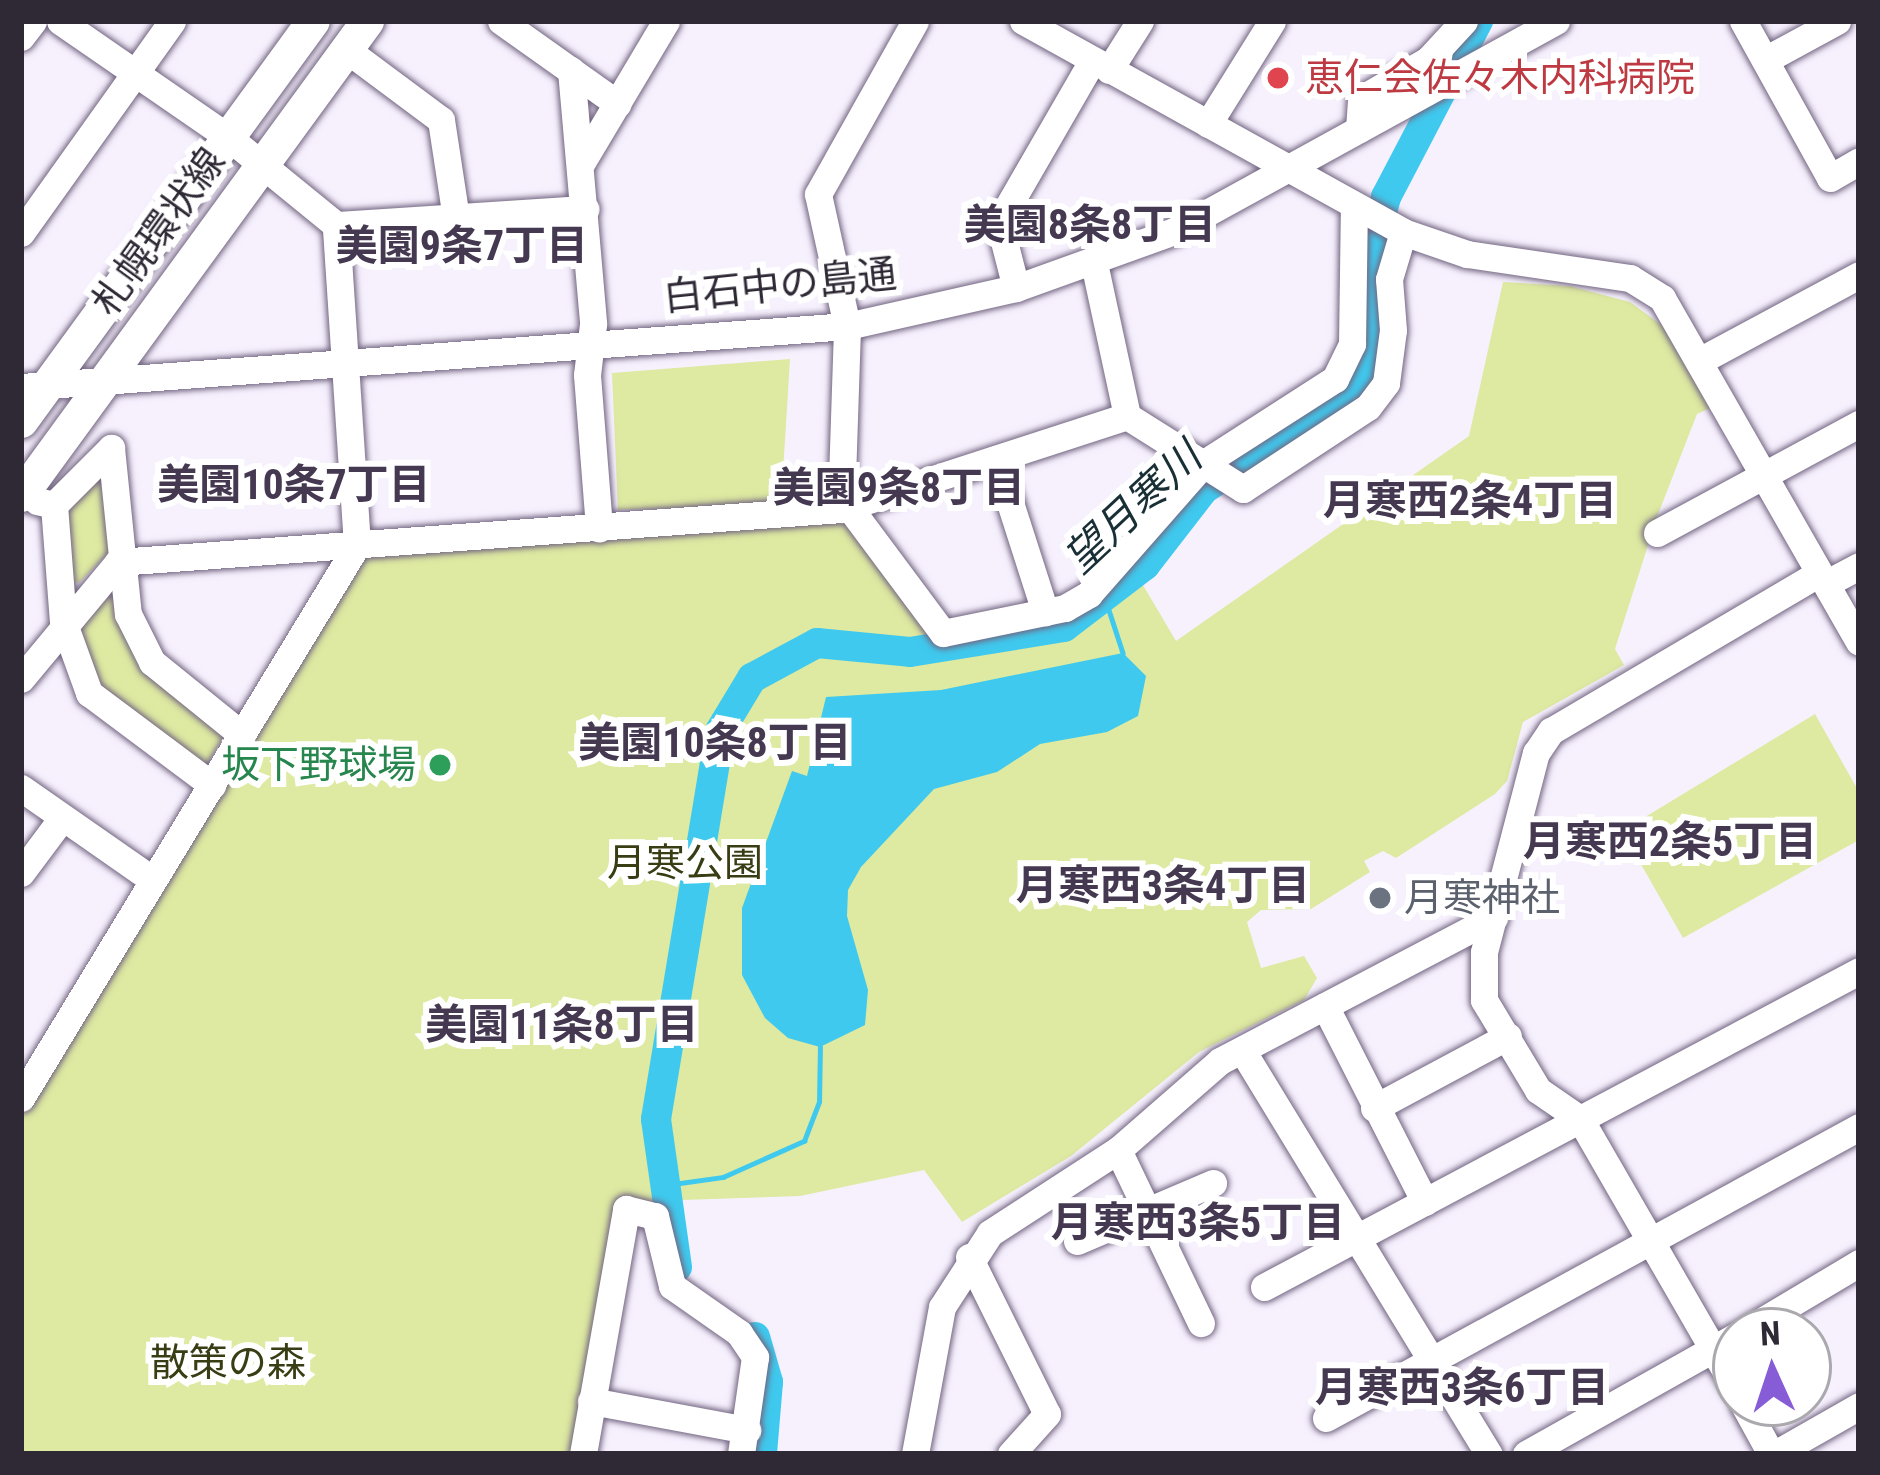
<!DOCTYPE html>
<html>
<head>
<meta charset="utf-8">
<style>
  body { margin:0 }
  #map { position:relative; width:1880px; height:1475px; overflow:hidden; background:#f7f1fe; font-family:"Roboto Condensed","Noto Sans JP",sans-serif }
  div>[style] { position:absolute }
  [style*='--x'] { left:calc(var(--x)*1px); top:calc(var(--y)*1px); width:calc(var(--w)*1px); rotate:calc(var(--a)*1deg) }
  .green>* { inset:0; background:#dee9a1 }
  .water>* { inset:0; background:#3fc9ee }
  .stream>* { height:4.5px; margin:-2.25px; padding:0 2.25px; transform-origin:2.25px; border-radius:2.25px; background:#3fc9ee }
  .river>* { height:30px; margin:-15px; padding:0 15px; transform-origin:15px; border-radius:15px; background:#3fc9ee }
  .roads { filter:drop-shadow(0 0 3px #726581) drop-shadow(0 0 3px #726581) }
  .minor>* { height:27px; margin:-13.5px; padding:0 13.5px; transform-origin:13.5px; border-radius:13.5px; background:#fff }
  .major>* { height:33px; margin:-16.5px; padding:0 16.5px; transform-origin:16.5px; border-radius:16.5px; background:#fff }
  .dots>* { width:33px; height:33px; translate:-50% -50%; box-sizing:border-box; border:6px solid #fff; border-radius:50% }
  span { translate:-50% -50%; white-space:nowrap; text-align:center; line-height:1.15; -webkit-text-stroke:12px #fff; paint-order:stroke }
  .health-label { font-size:39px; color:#be3a42 }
  .left { translate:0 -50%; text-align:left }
  .street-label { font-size:39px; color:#2e2935 }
  .leisure-label { font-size:39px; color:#27864d }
  .right { translate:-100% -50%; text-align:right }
  .park-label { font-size:39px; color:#383d13 }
  .worship-label { font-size:39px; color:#5b616d }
  .neighbourhood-label { font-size:42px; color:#453952; font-weight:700 }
  .water-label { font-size:42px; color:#192f36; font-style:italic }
  .frame { position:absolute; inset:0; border:24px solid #2e2935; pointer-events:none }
  .north { position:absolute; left:1712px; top:1307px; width:120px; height:120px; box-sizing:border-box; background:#fff; border:3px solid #aba9ae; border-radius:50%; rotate:357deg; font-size:33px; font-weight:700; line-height:48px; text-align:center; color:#2e2935 }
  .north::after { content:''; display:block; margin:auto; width:42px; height:54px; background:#875dd7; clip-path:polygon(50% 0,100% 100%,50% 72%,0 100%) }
</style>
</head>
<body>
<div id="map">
  <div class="green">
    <i style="clip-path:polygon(1503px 282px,1570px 286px,1630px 302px,1667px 329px,1717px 405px,1697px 414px,1657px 517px,1615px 649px,1624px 665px,1523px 722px,1507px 781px,1495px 794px,1396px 858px,1383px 851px,1364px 861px,1370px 872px,1311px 909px,1261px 910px,1247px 922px,1261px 968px,1304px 956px,1317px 978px,1304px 1000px,1199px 1052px,1071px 1156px,962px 1222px,924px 1170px,800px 1196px,623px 1202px,571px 1454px,21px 1454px,21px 1119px,364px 553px,849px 522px,934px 635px,1049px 619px,1130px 563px,1176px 641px,1469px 436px)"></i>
    <i style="clip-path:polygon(790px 359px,781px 505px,618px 510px,612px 373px)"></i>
    <i style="clip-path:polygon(101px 476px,112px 549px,79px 583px,66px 578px,63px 517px)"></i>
    <i style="clip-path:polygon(115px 590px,129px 639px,228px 729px,204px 769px,109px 697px,88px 661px,79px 629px)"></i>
    <i style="clip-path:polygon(1815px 714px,1859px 792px,1859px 840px,1683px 938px,1622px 831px)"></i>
  </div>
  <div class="water">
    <i style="clip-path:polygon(1123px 653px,1146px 676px,1138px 716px,1107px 732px,1040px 744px,997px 772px,934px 789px,861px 867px,848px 890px,847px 916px,868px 990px,865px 1025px,820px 1047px,788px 1038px,765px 1018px,742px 975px,742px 908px,792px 771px,807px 776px,826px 697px,941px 690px)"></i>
  </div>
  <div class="stream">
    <i style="--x:1106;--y:601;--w:55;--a:71.9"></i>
    <i style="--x:666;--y:1185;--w:58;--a:-8"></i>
    <i style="--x:723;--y:1177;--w:89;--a:-24"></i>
    <i style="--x:804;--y:1141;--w:42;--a:-69"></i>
    <i style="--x:819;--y:1102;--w:55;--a:-89"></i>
  </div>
  <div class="river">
    <i style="--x:677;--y:1267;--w:149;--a:-98.1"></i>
    <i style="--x:656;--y:1119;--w:393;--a:-80.6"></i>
    <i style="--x:720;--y:731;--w:62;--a:-58.9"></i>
    <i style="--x:752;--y:678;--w:74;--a:-28.3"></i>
    <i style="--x:817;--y:643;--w:93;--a:5.5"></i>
    <i style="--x:910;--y:652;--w:156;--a:-9.2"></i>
    <i style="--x:1064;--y:627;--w:102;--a:-37.4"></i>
    <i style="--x:1145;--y:565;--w:96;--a:-52.2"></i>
    <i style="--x:1204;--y:489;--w:177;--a:-33.2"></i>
    <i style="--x:1352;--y:392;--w:51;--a:-65.9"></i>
    <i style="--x:1373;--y:345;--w:90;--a:-91.3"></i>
    <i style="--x:1371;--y:255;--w:60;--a:-75.5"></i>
    <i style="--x:1386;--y:197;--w:199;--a:-62.4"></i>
    <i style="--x:755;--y:1337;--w:47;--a:73.9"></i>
    <i style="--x:768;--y:1382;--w:72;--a:94.8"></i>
  </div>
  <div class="roads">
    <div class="minor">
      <i style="--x:501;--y:21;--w:143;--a:35.4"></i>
      <i style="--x:1023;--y:21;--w:435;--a:29"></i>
      <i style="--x:1403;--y:232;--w:68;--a:19"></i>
      <i style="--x:1467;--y:254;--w:165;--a:8.4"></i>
      <i style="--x:1630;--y:278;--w:38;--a:32"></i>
      <i style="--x:1662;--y:298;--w:396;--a:60.2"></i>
      <i style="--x:1743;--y:21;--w:179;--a:61"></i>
      <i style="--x:1830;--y:178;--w:34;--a:-30"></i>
      <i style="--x:21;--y:37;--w:20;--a:-53"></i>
      <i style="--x:347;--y:50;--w:117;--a:36.7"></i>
      <i style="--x:441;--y:120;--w:99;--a:81.3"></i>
      <i style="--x:1765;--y:60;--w:82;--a:-28.4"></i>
      <i style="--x:571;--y:70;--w:255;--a:85"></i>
      <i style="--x:593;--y:324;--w:51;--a:96.7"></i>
      <i style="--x:587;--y:375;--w:154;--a:85.5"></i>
      <i style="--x:1109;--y:70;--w:58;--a:-57.7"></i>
      <i style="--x:1208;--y:124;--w:121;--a:-58.1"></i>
      <i style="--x:1359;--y:129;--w:30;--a:-86"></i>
      <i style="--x:1361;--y:99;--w:78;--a:-30.2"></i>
      <i style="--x:1428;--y:60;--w:53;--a:-47.3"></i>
      <i style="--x:582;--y:162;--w:164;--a:-59.2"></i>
      <i style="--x:336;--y:225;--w:250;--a:-3.7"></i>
      <i style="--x:21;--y:233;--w:260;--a:-54.5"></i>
      <i style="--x:1094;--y:263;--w:157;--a:77.8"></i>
      <i style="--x:1127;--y:416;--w:137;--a:32.2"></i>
      <i style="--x:1243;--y:489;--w:149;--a:-33.3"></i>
      <i style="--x:1368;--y:407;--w:30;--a:-53"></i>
      <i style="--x:1386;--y:383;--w:53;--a:-82.5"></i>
      <i style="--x:1393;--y:330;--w:51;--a:-94.5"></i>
      <i style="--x:1389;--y:279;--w:49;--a:-73.4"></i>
      <i style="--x:1016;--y:288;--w:68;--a:-104.4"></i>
      <i style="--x:999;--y:222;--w:186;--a:-60"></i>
      <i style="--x:1703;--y:359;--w:177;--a:-28.3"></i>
      <i style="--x:21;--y:387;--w:828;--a:-4.22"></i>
      <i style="--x:847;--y:326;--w:173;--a:-12.7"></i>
      <i style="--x:1016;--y:288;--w:168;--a:-19.8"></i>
      <i style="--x:1174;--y:231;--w:436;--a:-28.8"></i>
      <i style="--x:996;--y:459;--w:161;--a:72.2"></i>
      <i style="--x:37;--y:501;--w:17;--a:13"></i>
      <i style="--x:54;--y:505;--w:116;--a:85.6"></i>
      <i style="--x:63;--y:621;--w:77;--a:70.1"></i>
      <i style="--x:89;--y:693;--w:154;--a:36.8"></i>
      <i style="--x:54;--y:505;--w:81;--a:-45"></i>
      <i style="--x:111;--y:448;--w:167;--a:84.2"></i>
      <i style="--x:128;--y:614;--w:54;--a:63.4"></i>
      <i style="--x:152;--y:662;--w:116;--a:39"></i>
      <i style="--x:849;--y:507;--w:157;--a:53.3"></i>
      <i style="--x:943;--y:633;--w:125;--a:-11.6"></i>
      <i style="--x:1065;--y:608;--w:28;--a:-30"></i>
      <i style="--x:1089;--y:594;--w:174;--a:-48.7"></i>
      <i style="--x:1204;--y:463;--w:156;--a:-32.7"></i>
      <i style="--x:1335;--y:379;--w:39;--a:-64"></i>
      <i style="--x:1352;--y:344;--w:136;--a:-89.2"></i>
      <i style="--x:841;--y:509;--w:183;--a:-88.1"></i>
      <i style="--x:847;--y:326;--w:135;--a:-102.4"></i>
      <i style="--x:818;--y:194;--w:198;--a:-60.7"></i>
      <i style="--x:1657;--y:533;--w:230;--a:-28.4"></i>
      <i style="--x:1827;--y:583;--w:36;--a:-28"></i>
      <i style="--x:21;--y:679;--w:152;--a:-50.3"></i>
      <i style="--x:118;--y:562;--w:725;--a:-4.19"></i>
      <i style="--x:841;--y:509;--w:301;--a:-18"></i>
      <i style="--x:21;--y:788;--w:161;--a:34.9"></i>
      <i style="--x:21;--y:873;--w:69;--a:-53.3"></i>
      <i style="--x:1325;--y:1006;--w:220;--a:63"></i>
      <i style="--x:1242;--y:1050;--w:474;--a:58.6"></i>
      <i style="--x:21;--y:1098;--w:647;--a:-58.72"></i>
      <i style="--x:357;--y:545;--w:321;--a:-93.8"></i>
      <i style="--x:336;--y:225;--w:139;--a:-140.8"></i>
      <i style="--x:228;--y:137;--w:204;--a:-145.4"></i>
      <i style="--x:1374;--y:1108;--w:152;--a:-28.2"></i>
      <i style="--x:1118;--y:1150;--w:192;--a:64.4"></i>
      <i style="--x:1077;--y:1241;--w:148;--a:-23.1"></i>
      <i style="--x:969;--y:1257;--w:175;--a:63.6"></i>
      <i style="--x:1047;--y:1414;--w:54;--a:132"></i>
      <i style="--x:1264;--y:1287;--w:674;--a:-27.97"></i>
      <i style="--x:1745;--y:1331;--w:133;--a:-30.8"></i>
      <i style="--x:1736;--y:1389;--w:312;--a:-120"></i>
      <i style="--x:1580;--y:1119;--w:51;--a:-145.4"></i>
      <i style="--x:1538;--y:1090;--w:105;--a:-121"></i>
      <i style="--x:1484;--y:1000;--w:48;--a:-90"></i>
      <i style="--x:1484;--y:952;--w:206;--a:-75.4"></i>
      <i style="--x:1536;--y:753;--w:27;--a:-56"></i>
      <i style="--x:1551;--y:731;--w:311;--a:-30.5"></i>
      <i style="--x:591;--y:1401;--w:159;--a:10.5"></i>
      <i style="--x:1743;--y:1403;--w:58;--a:61.2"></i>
      <i style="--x:1326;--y:1418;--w:607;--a:-28.63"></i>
      <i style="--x:583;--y:1454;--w:249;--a:-80"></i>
      <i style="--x:626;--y:1209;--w:30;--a:14"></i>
      <i style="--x:655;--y:1216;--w:72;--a:76.3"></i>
      <i style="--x:672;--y:1286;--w:82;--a:35"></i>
      <i style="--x:739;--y:1333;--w:29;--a:56"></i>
      <i style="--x:755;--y:1357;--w:98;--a:98.2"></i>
      <i style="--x:915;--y:1454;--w:149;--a:-79.6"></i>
      <i style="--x:942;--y:1307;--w:88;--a:-57"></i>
      <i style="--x:990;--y:1233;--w:153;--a:-33"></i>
      <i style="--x:1118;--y:1150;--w:135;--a:-41.1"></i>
      <i style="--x:1220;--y:1061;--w:310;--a:-27.7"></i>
      <i style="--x:1526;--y:1454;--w:241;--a:-29.3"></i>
      <i style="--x:1775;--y:1454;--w:97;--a:-29.7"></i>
    </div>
    <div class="major">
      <i style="--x:21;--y:421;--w:495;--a:-53.9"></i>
      <i style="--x:21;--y:495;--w:587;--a:-53.87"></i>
    </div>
  </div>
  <div class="dots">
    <i style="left:1278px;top:78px;background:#e0444e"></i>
    <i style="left:440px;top:765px;background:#2e9e5b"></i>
    <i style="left:1380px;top:898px;background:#6b7280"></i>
  </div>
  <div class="health-label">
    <span class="left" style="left:1305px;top:78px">恵仁会佐々木内科病院</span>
  </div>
  <div class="street-label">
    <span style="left:159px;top:232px;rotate:-54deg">札幌環状線</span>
    <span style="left:780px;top:286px;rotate:-6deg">白石中の島通</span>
  </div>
  <div class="leisure-label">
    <span class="right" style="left:416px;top:765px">坂下野球場</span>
  </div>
  <div class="park-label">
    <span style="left:685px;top:863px">月寒公園</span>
    <span style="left:228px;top:1363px">散策の森</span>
  </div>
  <div class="worship-label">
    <span class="left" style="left:1404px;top:898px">月寒神社</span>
  </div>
  <div class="neighbourhood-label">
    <span style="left:1090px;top:225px">美園8条8丁目</span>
    <span style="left:462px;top:246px">美園9条7丁目</span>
    <span style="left:294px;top:485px">美園10条7丁目</span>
    <span style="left:899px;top:488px">美園9条8丁目</span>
    <span style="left:1470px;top:501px">月寒西2条4丁目</span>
    <span style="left:715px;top:743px">美園10条8丁目</span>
    <span style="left:1670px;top:842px">月寒西2条5丁目</span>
    <span style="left:1163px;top:886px">月寒西3条4丁目</span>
    <span style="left:562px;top:1025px">美園11条8丁目</span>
    <span style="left:1198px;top:1223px">月寒西3条5丁目</span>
    <span style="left:1462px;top:1388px">月寒西3条6丁目</span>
  </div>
  <div class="water-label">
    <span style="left:1133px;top:508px;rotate:-43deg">望月寒川</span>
  </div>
  <div class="frame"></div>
  <div class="north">N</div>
</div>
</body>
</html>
